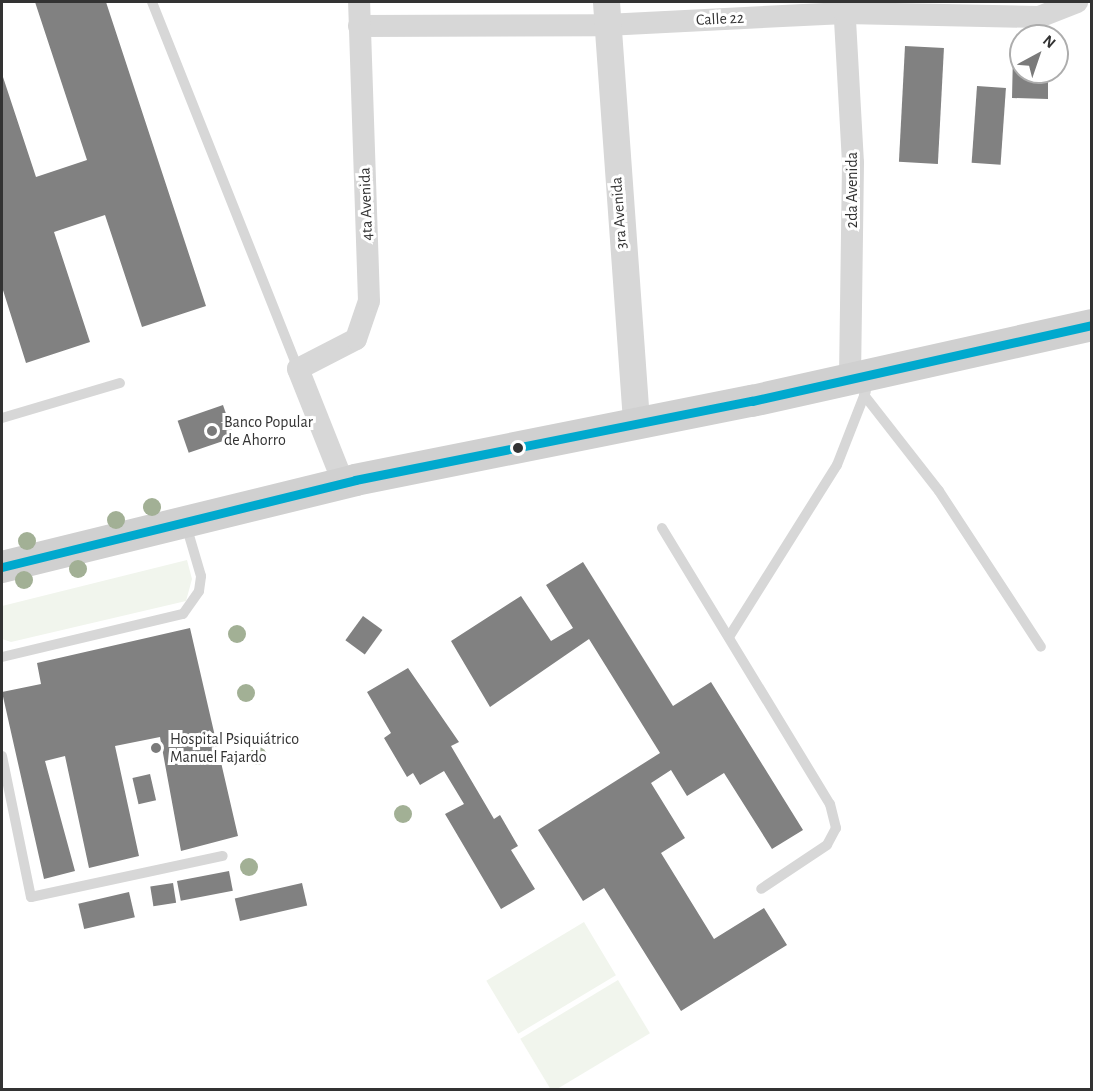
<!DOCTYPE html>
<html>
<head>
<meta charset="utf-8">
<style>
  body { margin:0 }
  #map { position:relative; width:1093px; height:1091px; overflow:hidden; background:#fff; font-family:"Alegreya Sans",sans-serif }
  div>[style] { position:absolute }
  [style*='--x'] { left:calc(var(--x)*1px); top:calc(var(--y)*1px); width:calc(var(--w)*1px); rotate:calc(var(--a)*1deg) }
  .green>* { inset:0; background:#f1f5ed; transform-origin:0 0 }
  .building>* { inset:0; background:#818181; transform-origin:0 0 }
  .service>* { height:10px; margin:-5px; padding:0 5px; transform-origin:5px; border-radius:5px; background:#d7d7d7 }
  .minor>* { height:22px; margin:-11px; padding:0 11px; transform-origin:11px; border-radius:11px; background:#d7d7d7 }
  .tertiary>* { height:27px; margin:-13.5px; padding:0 13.5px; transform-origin:13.5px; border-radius:13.5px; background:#d7d7d7 }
  .secondary>* { height:32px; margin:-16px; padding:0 16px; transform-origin:16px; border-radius:16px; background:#d0d0d0 }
  .bus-1>* { height:9px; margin:-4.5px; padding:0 4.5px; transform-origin:4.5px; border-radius:4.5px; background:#00a9ce }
  .trees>* { width:18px; height:18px; margin:-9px; border-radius:50%; background:#a2b095 }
  .dots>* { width:16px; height:16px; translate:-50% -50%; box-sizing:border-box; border:3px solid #fff; border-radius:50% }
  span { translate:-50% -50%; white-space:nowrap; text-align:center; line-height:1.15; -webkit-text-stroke:6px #fff; paint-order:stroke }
  .street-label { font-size:16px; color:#333 }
  .poi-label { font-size:16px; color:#333 }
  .left { translate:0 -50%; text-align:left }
  .frame { position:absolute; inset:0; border:3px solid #333; pointer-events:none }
  .north { position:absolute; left:1009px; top:24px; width:60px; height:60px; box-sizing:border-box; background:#fff; border:2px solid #adadad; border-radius:50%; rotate:40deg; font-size:16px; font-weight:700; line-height:24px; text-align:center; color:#333 }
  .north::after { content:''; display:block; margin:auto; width:21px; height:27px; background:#7a7a7a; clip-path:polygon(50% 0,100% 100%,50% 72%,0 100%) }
</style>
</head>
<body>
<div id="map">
  <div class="green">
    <i style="clip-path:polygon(187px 560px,192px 579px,186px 601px,11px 642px,2px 639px,2px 606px)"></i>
    <i style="left:584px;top:922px;width:62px;height:114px;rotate:59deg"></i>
    <i style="left:618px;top:980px;width:62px;height:114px;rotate:59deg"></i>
  </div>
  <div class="building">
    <i style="clip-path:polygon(35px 2px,106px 2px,206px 306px,142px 327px,105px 215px,54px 232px,90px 342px,26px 363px,2px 287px,2px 74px,36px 177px,87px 160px)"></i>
    <i style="left:905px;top:46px;width:39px;height:116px;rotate:3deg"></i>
    <i style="clip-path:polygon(1013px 53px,1021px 53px,1021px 72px,1048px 72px,1048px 99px,1012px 98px)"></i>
    <i style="left:977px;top:86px;width:29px;height:77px;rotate:4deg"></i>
    <i style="left:223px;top:405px;width:34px;height:48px;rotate:71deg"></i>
    <i style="clip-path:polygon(583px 562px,673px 706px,711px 682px,803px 830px,772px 849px,724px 773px,687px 796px,671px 770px,651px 783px,685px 838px,661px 853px,714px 939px,764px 908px,787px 945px,681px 1011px,604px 888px,583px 901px,538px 830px,660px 753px,589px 639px,490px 707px,451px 641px,521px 596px,551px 641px,573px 628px,546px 585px)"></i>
    <i style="left:363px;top:616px;width:24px;height:30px;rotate:36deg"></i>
    <i style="clip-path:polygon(190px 628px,238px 836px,181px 851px,160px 737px,115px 746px,139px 856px,89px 868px,65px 756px,45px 761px,75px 871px,44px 879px,2px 692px,41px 684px,37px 663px)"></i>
    <i style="clip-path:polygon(408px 668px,459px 742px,451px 746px,494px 819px,500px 815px,518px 846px,511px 850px,535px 889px,501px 909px,445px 814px,464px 804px,444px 771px,420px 785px,413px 773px,407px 777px,384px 738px,391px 733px,367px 692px)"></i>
    <i style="left:150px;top:774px;width:27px;height:18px;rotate:77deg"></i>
    <i style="left:229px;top:871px;width:20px;height:53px;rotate:79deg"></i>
    <i style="left:173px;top:883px;width:20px;height:23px;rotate:81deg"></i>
    <i style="left:302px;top:883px;width:23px;height:69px;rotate:77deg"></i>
    <i style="left:129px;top:892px;width:26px;height:52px;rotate:77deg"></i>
  </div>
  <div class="service">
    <i style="--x:152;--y:2;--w:395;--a:68.3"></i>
    <i style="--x:864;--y:395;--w:122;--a:52"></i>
    <i style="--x:939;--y:491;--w:186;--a:56.8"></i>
    <i style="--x:2;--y:418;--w:123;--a:-16.5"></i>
    <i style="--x:662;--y:528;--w:323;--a:58.7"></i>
    <i style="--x:830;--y:804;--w:25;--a:76"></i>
    <i style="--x:836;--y:828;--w:19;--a:118"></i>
    <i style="--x:827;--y:845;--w:79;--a:146.3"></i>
    <i style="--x:729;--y:637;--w:203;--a:-57.9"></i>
    <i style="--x:837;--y:465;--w:79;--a:-68.6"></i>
    <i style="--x:2;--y:657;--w:186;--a:-13.4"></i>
    <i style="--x:183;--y:614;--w:28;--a:-55"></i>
    <i style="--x:199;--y:591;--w:15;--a:-82"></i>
    <i style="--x:201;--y:576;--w:53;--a:-106.4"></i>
    <i style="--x:2;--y:756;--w:144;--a:78.4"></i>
    <i style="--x:31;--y:897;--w:196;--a:-12.1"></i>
  </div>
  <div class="minor">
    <i style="--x:844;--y:2;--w:161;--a:86.8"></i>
    <i style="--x:853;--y:163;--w:216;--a:90.8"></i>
    <i style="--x:359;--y:26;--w:247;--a:-0.2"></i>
    <i style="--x:606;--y:25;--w:239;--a:-2.9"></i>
    <i style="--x:845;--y:13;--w:194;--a:1.2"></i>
    <i style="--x:1039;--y:17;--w:41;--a:-21.5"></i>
    <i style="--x:343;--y:482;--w:122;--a:-111.7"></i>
    <i style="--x:298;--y:369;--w:65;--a:-27.3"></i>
    <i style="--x:356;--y:339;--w:40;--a:-71.1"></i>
    <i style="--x:369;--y:301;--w:299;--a:-91.9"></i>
  </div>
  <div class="tertiary">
    <i style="--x:606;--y:2;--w:423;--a:85.9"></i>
  </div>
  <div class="secondary">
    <i style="--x:2;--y:567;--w:364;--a:-13.8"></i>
    <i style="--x:355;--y:480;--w:405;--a:-11.3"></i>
    <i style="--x:752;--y:401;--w:348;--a:-12.6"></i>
  </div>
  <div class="bus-1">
    <i style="--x:2;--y:567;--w:364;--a:-13.8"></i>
    <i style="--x:355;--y:480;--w:405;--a:-11.3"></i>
    <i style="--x:752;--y:401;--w:348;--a:-12.6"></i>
  </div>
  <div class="trees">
    <i style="left:152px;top:507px"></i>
    <i style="left:116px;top:520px"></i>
    <i style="left:27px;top:541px"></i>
    <i style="left:78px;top:569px"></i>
    <i style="left:24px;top:580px"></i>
    <i style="left:237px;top:634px"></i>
    <i style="left:246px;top:693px"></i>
    <i style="left:258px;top:756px"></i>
    <i style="left:403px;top:814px"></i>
    <i style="left:249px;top:867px"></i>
  </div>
  <div class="dots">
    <i style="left:212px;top:431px;background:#7a7a7a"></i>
    <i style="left:518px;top:448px;background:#333"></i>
    <i style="left:156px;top:748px;background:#7a7a7a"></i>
  </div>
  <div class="street-label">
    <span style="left:720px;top:19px;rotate:-3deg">Calle 22</span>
    <span style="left:852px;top:190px;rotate:-90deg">2da Avenida</span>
    <span style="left:366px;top:204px;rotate:-92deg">4ta Avenida</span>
    <span style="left:619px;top:213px;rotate:-94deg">3ra Avenida</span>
  </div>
  <div class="poi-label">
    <span class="left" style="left:224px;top:431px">Banco Popular<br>de Ahorro</span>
    <span class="left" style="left:170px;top:748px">Hospital Psiquiátrico<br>Manuel Fajardo</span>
  </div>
  <div class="frame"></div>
  <div class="north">N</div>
</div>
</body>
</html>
